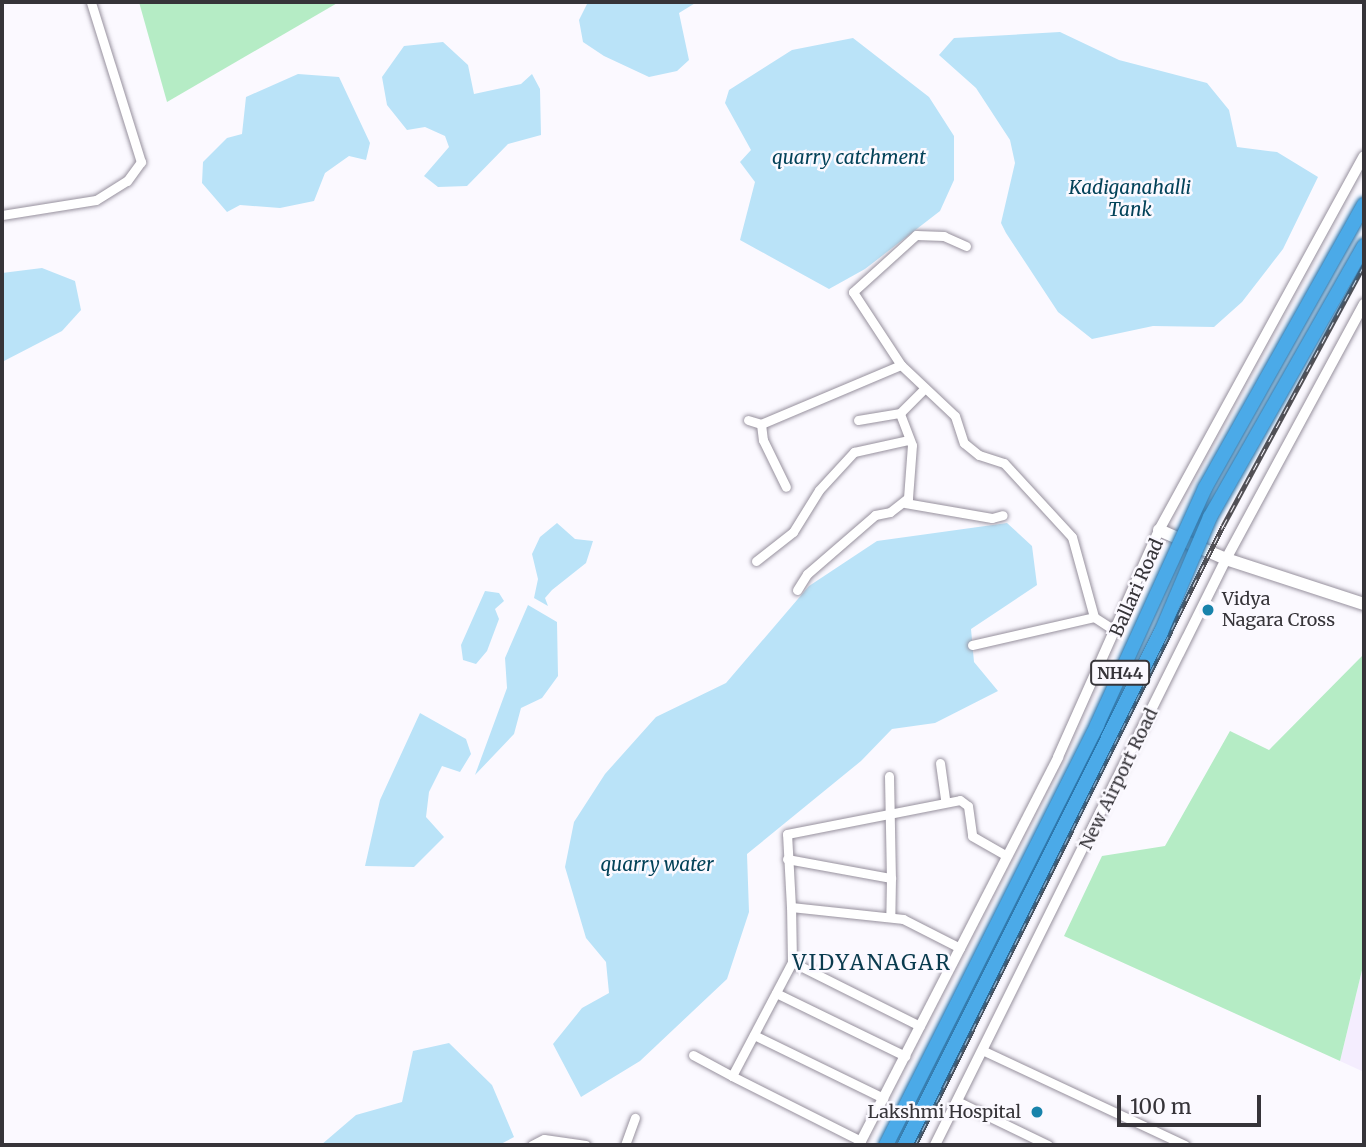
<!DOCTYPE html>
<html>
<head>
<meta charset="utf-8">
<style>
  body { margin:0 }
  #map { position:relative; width:1366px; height:1147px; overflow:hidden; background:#fbf9ff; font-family:Merriweather,serif }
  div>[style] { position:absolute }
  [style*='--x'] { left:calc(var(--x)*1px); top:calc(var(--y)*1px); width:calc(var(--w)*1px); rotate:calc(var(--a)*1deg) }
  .built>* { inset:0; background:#f4edfe }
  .green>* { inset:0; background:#b5ecc5 }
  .water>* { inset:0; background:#bae3f8 }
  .roads { filter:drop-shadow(0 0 2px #97919e) drop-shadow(0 0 2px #97919e) }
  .minor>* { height:9px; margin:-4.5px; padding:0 4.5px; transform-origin:4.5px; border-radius:4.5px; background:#fff }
  .tertiary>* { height:10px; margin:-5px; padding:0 5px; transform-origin:5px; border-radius:5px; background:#fff }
  .secondary>* { height:12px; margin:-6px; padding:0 6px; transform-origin:6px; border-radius:6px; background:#fff }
  .rail>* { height:5px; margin-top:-2.5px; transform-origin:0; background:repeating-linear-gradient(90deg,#fbf9ff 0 8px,#525055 0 16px); box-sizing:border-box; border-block:2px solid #525055 }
  .bridges { filter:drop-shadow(0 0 2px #2672a8) drop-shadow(0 0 2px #2672a8) }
  .trunk-bridge>* { height:14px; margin:-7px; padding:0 7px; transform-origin:7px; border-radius:7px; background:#4baae8 }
  .dots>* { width:19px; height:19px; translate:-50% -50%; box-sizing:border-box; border:4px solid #fbf9ff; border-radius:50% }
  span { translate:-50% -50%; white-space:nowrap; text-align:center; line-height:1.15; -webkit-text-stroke:5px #fbf9ff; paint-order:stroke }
  .shield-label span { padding:2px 5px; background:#fbf9ff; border:2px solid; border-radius:5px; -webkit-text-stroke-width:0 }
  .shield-label { font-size:16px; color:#363439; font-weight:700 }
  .street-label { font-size:18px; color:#363439 }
  .poi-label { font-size:18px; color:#363439 }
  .left { translate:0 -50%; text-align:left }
  .right { translate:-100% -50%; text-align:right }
  .water-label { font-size:19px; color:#034259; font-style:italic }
  .quarter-label { font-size:21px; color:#0a3b4e; letter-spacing:2px }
  .frame { position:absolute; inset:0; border:4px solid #363439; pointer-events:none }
  .scale { position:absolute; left:1117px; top:1095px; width:144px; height:32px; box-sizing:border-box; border:4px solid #363439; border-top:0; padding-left:9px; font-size:21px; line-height:24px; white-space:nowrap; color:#363439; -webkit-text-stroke:5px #fbf9ff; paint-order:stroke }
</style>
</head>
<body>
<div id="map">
  <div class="built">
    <i style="clip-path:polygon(1364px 962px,1364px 1072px,1340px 1061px)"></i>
  </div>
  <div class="green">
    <i style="clip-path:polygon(139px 2px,339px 2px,167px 102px)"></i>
    <i style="clip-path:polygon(1364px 654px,1364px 962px,1340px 1061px,1064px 936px,1102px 856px,1165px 846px,1230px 731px,1269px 750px)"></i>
  </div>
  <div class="water">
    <i style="clip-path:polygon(588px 2px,697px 2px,679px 13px,689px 60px,677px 71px,649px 77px,604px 56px,583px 42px,579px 20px)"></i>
    <i style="clip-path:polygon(1060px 32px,1119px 60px,1207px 83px,1229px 110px,1237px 147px,1277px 152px,1318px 177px,1283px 249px,1242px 302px,1214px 327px,1153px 326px,1092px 339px,1058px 312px,1006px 233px,1001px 223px,1015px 163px,1010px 140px,976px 88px,939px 55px,954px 38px)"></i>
    <i style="clip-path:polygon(853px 38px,929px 97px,954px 136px,954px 180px,940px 211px,865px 269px,829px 289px,740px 240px,755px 182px,740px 162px,751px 150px,725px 103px,729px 90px,792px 50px)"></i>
    <i style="clip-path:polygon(443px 42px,468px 65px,474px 94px,521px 84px,532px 74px,540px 89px,541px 135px,508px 144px,467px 186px,438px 187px,424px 176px,449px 147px,445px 136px,425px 127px,407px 130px,387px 105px,382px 77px,404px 46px)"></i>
    <i style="clip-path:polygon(298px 74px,339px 77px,370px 143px,366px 160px,349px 156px,325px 173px,314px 201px,280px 208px,240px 205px,227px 212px,202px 183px,203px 162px,227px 138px,242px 134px,246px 97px)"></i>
    <i style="clip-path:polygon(42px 268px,75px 281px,81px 310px,62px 331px,2px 362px,2px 273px)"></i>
    <i style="clip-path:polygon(557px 523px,575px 539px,593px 541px,586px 563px,552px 590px,545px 598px,548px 606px,534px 598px,538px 579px,532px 554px,540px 537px)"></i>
    <i style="clip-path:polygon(1007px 523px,1032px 546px,1037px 585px,971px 629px,974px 662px,998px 691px,935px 723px,892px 729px,861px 761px,747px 854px,749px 912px,727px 979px,640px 1061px,581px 1097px,553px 1044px,582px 1008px,609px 993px,606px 962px,586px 938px,565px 867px,574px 822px,605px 774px,656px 717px,726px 683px,809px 586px,877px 541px)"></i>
    <i style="clip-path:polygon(485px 591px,499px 593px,504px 601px,495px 609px,499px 619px,487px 651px,476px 664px,463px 660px,461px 645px)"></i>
    <i style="clip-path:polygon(528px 605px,557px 622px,558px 676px,542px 698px,521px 708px,514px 734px,475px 775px,507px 688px,505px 658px)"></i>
    <i style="clip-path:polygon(420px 713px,466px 739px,471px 754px,460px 772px,442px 766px,429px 792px,426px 817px,444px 837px,414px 867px,365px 866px,380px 800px)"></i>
    <i style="clip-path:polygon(449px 1043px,492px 1085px,514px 1137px,499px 1145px,321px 1145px,356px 1115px,402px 1102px,413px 1051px)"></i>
  </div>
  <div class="roads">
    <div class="minor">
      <i style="--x:2;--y:215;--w:95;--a:-9.1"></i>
      <i style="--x:96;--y:200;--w:36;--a:-32"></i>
      <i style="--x:127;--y:181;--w:24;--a:-54"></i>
      <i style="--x:141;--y:162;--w:168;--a:-107.4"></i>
      <i style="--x:966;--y:246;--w:24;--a:-156"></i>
      <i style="--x:944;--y:236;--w:28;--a:-178"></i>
      <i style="--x:916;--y:235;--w:85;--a:137.9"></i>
      <i style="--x:853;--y:292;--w:87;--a:56.7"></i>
      <i style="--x:901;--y:365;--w:74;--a:43.4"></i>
      <i style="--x:955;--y:416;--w:28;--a:72"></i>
      <i style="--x:964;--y:443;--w:19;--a:39"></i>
      <i style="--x:979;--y:455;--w:26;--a:18"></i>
      <i style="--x:1004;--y:463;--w:100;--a:47.4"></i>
      <i style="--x:1072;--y:537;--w:83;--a:74.6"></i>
      <i style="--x:1094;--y:617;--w:20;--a:33"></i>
      <i style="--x:748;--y:420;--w:14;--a:17"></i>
      <i style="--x:761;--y:424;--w:152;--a:-22.9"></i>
      <i style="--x:858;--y:420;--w:43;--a:-9.5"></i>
      <i style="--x:761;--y:424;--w:16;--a:83"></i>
      <i style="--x:763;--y:440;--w:52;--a:63.9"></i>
      <i style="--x:905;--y:503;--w:88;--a:9.8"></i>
      <i style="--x:992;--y:518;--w:11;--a:-15"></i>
      <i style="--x:756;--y:561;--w:47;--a:-38.1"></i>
      <i style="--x:793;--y:532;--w:49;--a:-58.2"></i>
      <i style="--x:819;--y:490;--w:52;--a:-47.4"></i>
      <i style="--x:854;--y:452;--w:55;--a:-12.5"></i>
      <i style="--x:797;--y:590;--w:19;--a:-58"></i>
      <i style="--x:807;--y:574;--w:90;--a:-40.9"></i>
      <i style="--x:875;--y:515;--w:15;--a:-11"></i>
      <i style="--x:890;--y:512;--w:23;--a:-38"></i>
      <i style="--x:908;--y:498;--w:53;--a:-85.7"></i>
      <i style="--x:912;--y:445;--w:34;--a:-111"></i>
      <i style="--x:900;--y:413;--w:33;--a:-45"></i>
      <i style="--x:972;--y:645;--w:125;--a:-12.9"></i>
      <i style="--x:940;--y:763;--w:36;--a:82"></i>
      <i style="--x:889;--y:776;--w:102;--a:88.9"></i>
      <i style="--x:787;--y:859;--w:106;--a:10.4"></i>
      <i style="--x:891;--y:878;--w:39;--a:91"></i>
      <i style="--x:791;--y:907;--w:73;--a:-93.1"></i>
      <i style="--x:787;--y:834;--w:176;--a:-11.1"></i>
      <i style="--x:960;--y:800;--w:10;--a:37"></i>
      <i style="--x:968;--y:806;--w:30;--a:82"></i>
      <i style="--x:972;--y:836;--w:40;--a:29.7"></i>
      <i style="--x:792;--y:962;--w:143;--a:26.6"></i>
      <i style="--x:776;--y:993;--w:144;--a:26"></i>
      <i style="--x:754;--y:1035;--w:144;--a:26"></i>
      <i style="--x:982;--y:1050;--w:224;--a:25.1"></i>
      <i style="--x:693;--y:1055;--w:44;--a:28.3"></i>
      <i style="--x:957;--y:1101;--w:101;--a:25.8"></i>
      <i style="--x:861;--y:1141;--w:144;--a:-153.3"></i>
      <i style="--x:732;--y:1076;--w:129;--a:-62.2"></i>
      <i style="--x:792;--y:962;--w:55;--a:-91"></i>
      <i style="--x:791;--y:907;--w:113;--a:6.1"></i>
      <i style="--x:903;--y:919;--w:64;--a:27"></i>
      <i style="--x:532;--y:1145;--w:13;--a:-27"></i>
      <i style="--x:544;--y:1139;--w:42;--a:8.1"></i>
      <i style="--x:625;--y:1145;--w:29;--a:-70"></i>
    </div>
    <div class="tertiary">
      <i style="--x:859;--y:1145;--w:436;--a:-62.8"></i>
      <i style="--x:1058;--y:757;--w:248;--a:-66"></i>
      <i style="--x:1159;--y:530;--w:426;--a:-61.3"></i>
      <i style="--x:935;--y:1145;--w:654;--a:-63.59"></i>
      <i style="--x:1226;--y:559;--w:290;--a:-61.6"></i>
    </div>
    <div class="secondary">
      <i style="--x:1159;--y:530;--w:73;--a:23.4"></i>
      <i style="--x:1226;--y:559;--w:145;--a:18.1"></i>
    </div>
  </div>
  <div class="rail">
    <i style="--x:915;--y:1145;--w:691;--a:-63.55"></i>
    <i style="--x:1223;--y:526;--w:297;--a:-61.6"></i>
  </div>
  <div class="bridges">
    <div class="trunk-bridge">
      <i style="--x:886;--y:1145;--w:470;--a:-63.3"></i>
      <i style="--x:1097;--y:725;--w:260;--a:-65.5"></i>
      <i style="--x:1205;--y:488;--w:325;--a:-60.7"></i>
      <i style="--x:905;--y:1145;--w:573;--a:-63.48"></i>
      <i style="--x:1161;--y:632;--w:125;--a:-66.9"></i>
      <i style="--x:1210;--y:517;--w:312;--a:-60.4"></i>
    </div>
  </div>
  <div class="dots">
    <i style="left:1208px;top:610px;background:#1883ab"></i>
    <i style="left:1037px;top:1112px;background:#1883ab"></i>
  </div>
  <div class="shield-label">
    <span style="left:1120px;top:673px">NH44</span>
  </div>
  <div class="street-label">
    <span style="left:1137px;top:588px;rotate:-66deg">Ballari Road</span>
    <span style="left:1119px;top:779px;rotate:-64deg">New Airport Road</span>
  </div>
  <div class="poi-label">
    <span class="left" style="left:1222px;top:610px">Vidya<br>Nagara Cross</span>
    <span class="right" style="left:1021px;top:1112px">Lakshmi Hospital</span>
  </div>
  <div class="water-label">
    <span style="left:849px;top:158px">quarry catchment</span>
    <span style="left:1130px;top:199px">Kadiganahalli<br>Tank</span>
    <span style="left:657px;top:865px">quarry water</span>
  </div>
  <div class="quarter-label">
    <span style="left:872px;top:963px">VIDYANAGAR</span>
  </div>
  <div class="frame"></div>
  <div class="scale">100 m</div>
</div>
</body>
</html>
